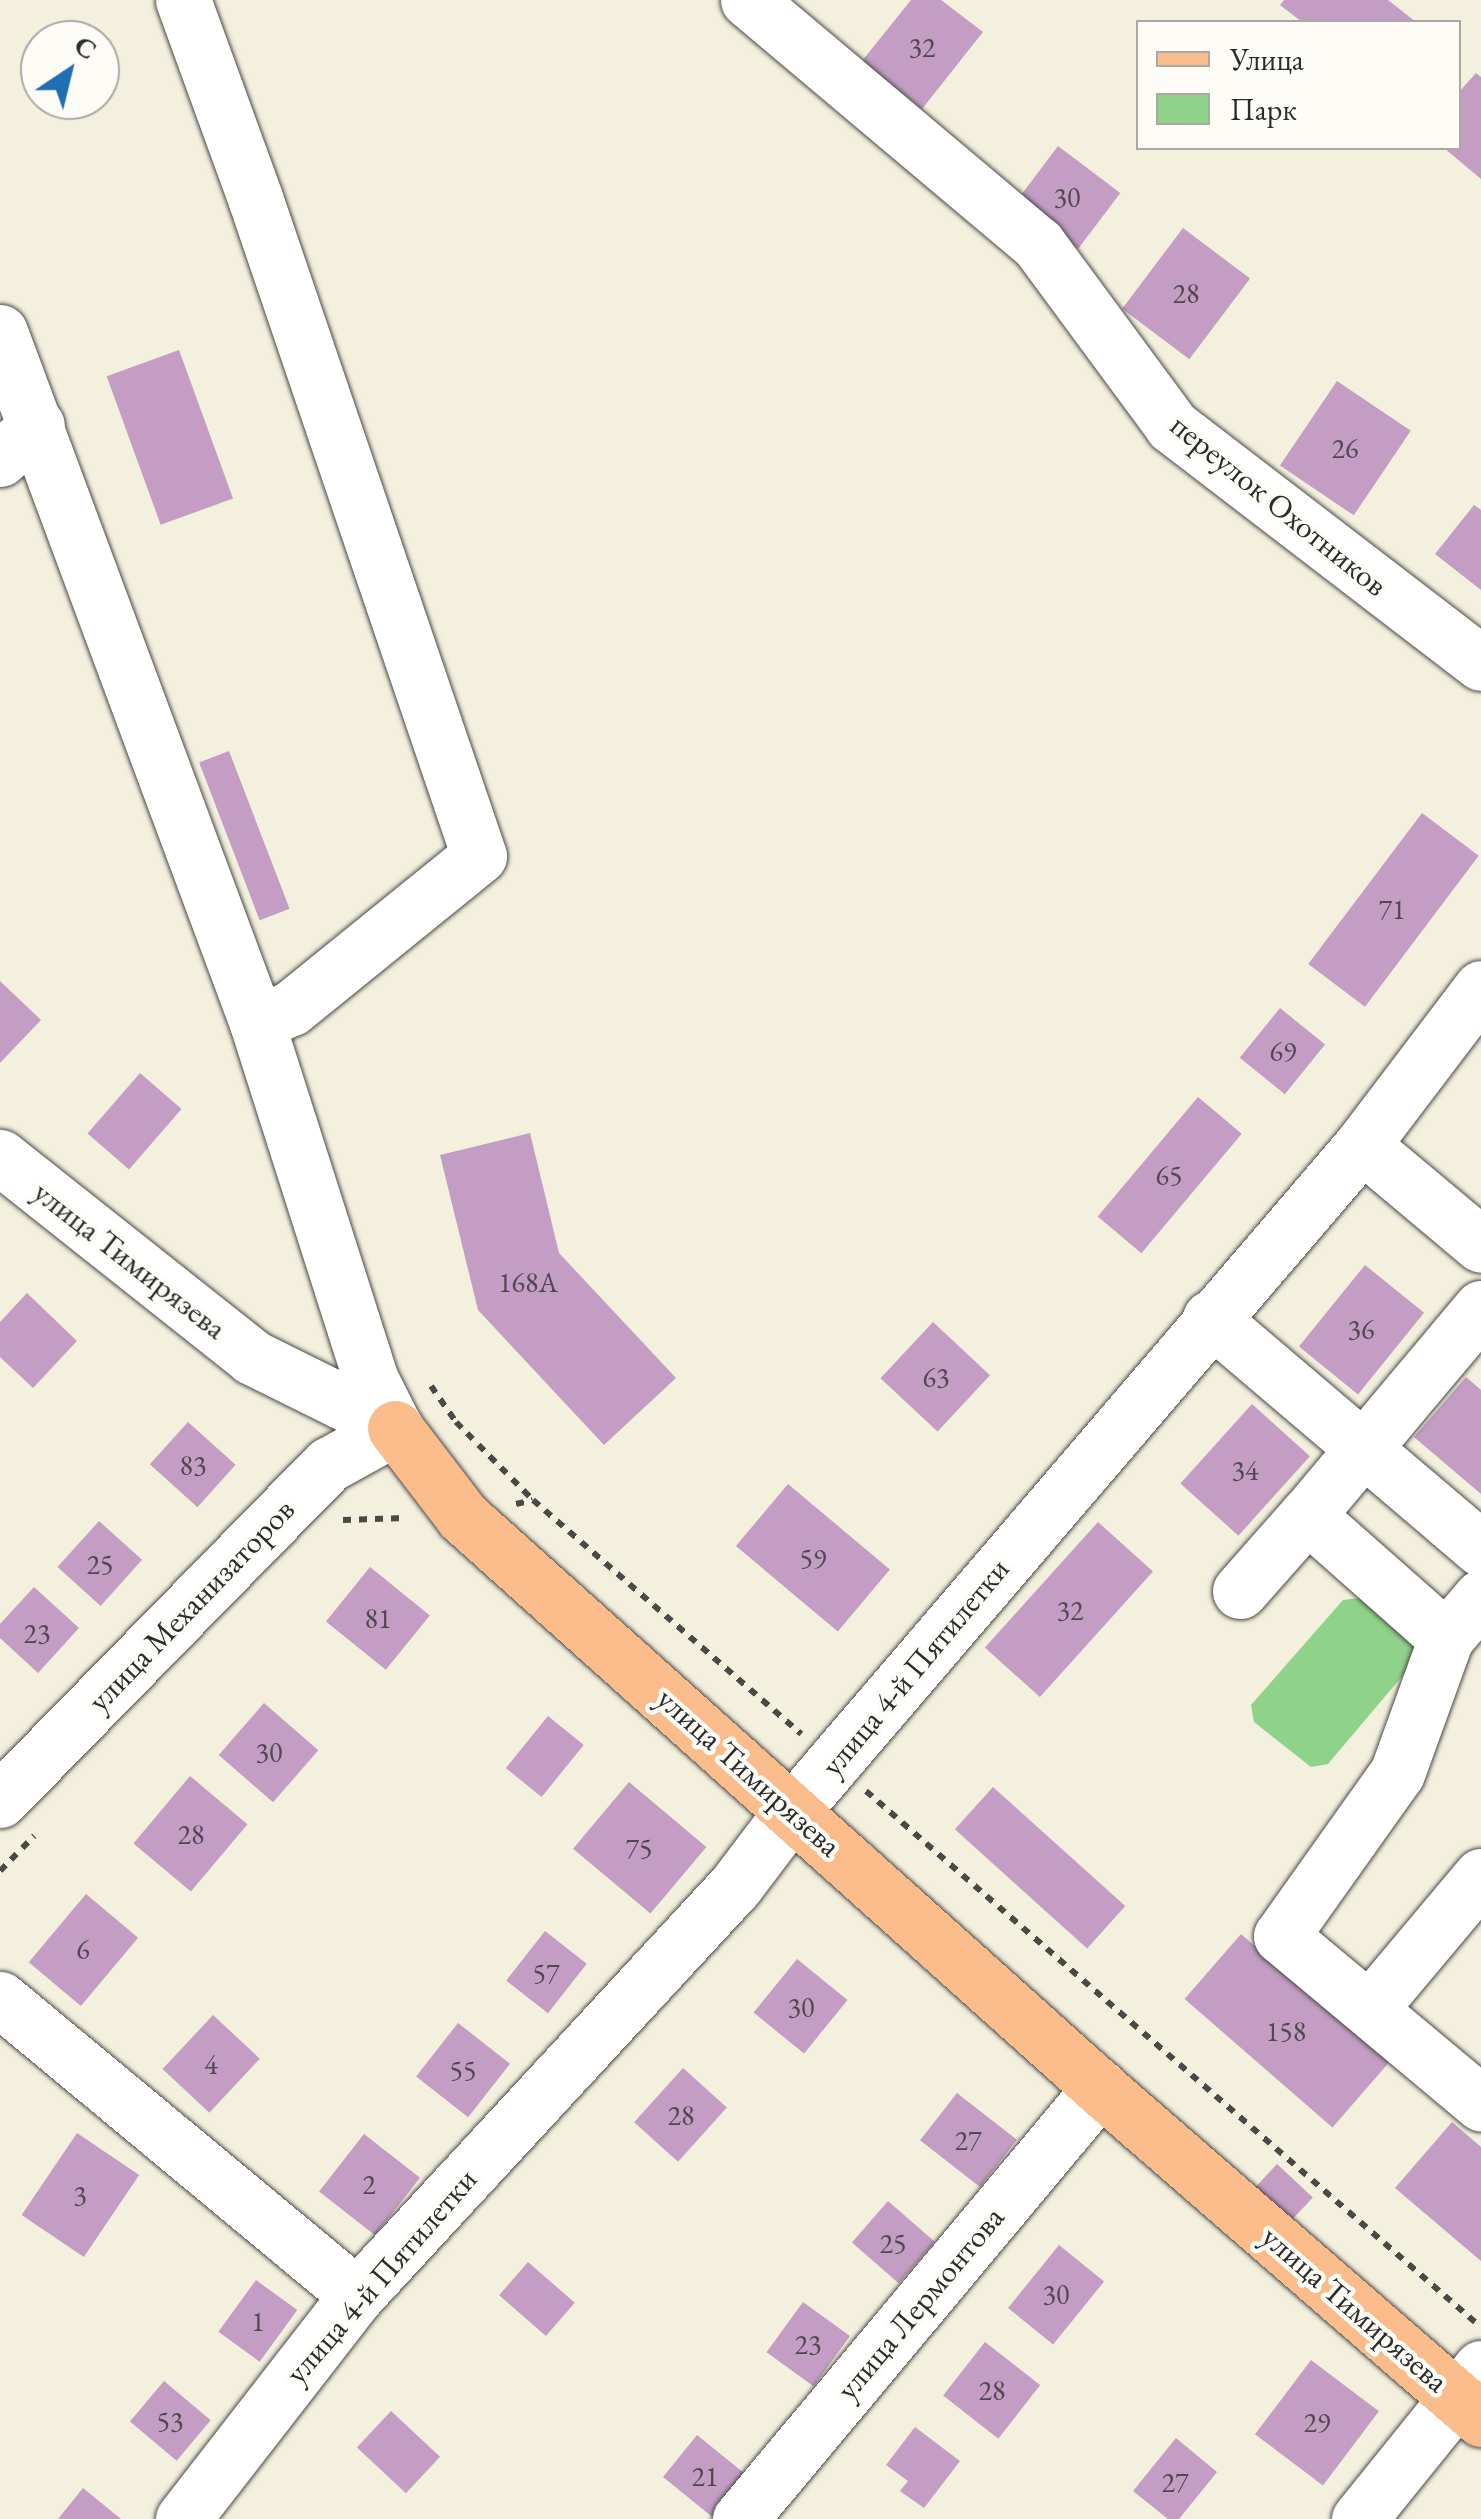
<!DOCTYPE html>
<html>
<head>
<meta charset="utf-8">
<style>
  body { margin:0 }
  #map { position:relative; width:1481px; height:2519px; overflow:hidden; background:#f4f0de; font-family:"EB Garamond",serif }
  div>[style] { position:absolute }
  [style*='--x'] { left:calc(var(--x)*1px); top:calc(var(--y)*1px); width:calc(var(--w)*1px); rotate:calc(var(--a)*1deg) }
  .green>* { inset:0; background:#8fd28a }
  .building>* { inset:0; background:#c39dc3; transform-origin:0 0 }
  .path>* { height:6px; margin-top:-3px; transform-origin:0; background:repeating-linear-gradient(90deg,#494946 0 8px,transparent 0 16px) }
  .roads { filter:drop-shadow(0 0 2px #494946) drop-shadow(0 0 2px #494946) }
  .minor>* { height:55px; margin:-27.5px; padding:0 27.5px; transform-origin:27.5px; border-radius:27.5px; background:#fff }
  .major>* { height:55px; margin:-27.5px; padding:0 27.5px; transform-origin:27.5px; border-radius:27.5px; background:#f9bc8a }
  span { translate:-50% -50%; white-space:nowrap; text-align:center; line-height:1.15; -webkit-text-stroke:9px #fdfcf7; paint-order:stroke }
  .number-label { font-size:28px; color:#514851 }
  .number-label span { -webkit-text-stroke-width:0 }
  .street-label { font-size:32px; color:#2b2b2b }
  .legend { position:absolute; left:1136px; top:20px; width:325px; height:130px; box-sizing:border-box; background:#fdfcf7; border:2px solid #a9a8a5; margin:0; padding:12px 18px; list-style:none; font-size:30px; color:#2b2b2b }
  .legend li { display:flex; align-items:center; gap:20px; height:50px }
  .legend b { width:50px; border:2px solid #a9a8a5 }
  .north { position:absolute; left:20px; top:20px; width:100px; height:100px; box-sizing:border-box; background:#fdfcf7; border:2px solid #a9a8a5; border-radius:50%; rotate:35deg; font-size:28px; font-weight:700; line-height:40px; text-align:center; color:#2b2b2b }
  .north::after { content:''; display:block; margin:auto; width:35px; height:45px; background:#1f6fb2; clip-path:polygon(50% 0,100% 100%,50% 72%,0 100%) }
</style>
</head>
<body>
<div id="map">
  <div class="green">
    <i style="clip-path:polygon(1359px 1598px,1415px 1646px,1415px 1661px,1328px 1764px,1311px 1767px,1254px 1722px,1251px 1705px,1343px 1600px)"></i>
  </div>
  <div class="building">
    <i style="clip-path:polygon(911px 0,941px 0,983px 32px,922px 109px,862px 61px)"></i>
    <i style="clip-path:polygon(1284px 0,1388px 0,1416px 22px,1302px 22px,1280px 5px)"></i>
    <i style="clip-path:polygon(1476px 73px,1481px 77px,1481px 179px,1444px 148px,1458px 148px,1458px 93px)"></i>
    <i style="left:1058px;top:146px;width:78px;height:70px;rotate:37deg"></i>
    <i style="left:1183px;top:228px;width:84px;height:101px;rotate:37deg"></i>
    <i style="left:179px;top:350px;width:158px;height:77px;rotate:70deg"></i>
    <i style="left:1337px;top:381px;width:89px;height:102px;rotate:34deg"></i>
    <i style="clip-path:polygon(1474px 505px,1481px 510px,1481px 590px,1435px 554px)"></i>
    <i style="left:229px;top:751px;width:169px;height:32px;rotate:69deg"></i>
    <i style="left:1422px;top:813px;width:71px;height:189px;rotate:37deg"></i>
    <i style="clip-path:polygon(0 981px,41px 1020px,0 1063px)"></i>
    <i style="left:1280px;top:1008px;width:58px;height:64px;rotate:39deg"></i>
    <i style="left:140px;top:1073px;width:55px;height:80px;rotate:41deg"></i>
    <i style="left:1198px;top:1097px;width:57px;height:156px;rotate:40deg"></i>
    <i style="clip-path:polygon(530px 1133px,559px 1253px,676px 1378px,604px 1445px,478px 1310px,440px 1155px)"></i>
    <i style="left:1365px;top:1265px;width:76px;height:105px;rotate:39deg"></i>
    <i style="clip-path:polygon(27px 1293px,77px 1341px,33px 1388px,0 1357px,0 1322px)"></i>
    <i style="left:933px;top:1322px;width:78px;height:77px;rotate:43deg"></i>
    <i style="clip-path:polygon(1466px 1377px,1481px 1390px,1481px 1494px,1414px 1437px)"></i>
    <i style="left:1252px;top:1404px;width:78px;height:107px;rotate:42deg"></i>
    <i style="left:188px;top:1422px;width:64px;height:57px;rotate:42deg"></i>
    <i style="left:788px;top:1484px;width:133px;height:81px;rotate:40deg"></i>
    <i style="left:99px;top:1521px;width:58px;height:62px;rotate:42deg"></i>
    <i style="left:1098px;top:1522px;width:74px;height:169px;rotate:42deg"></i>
    <i style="left:370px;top:1567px;width:77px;height:70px;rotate:39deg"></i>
    <i style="clip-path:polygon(34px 1587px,79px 1628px,38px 1673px,0 1638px,0 1624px)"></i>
    <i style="left:264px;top:1703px;width:72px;height:69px;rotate:41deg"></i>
    <i style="left:548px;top:1716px;width:46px;height:67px;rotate:39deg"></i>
    <i style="left:190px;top:1776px;width:75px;height:88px;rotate:40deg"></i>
    <i style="left:629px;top:1782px;width:101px;height:87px;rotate:40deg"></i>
    <i style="left:993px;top:1787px;width:178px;height:57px;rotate:42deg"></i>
    <i style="left:86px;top:1894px;width:68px;height:89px;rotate:40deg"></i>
    <i style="left:545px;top:1931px;width:53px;height:63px;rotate:38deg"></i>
    <i style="left:1241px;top:1934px;width:196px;height:86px;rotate:41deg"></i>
    <i style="left:797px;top:1959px;width:65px;height:69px;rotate:39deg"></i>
    <i style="left:213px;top:2015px;width:64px;height:74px;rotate:43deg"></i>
    <i style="left:458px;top:2023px;width:66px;height:68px;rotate:38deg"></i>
    <i style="left:683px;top:2068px;width:59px;height:73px;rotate:42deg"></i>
    <i style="left:957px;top:2093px;width:76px;height:60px;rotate:38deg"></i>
    <i style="clip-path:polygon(1452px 2122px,1481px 2147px,1481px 2261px,1395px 2188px)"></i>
    <i style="left:77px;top:2133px;width:75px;height:99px;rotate:34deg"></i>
    <i style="left:364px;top:2134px;width:71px;height:73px;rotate:38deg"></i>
    <i style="left:1277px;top:2164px;width:49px;height:33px;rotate:43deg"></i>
    <i style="left:888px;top:2201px;width:62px;height:55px;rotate:41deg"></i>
    <i style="left:1059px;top:2245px;width:58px;height:81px;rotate:39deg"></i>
    <i style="left:528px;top:2262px;width:62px;height:44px;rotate:41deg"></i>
    <i style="left:256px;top:2280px;width:51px;height:64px;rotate:36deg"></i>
    <i style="left:803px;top:2302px;width:58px;height:62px;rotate:36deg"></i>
    <i style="left:985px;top:2342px;width:70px;height:68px;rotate:38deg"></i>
    <i style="left:1311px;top:2360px;width:85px;height:93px;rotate:37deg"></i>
    <i style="left:164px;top:2381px;width:61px;height:53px;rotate:40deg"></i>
    <i style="left:391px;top:2411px;width:67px;height:50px;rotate:43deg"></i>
    <i style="clip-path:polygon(915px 2427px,960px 2461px,924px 2508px,900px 2491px,908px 2481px,886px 2465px)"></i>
    <i style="left:697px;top:2435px;width:64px;height:54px;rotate:39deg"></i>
    <i style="clip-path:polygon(1176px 2438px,1217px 2472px,1179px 2519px,1168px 2519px,1133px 2491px)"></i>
    <i style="clip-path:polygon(83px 2488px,121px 2519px,58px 2519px)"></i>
  </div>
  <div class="path">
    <i style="--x:431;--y:1386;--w:44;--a:55.2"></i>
    <i style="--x:456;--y:1422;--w:108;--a:45.4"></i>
    <i style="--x:516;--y:1504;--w:17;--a:-13"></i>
    <i style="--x:533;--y:1500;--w:356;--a:41.1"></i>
    <i style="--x:343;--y:1520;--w:62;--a:-1.8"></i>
    <i style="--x:866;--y:1791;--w:808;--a:41.09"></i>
    <i style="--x:0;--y:1871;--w:49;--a:-45.8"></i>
  </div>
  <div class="roads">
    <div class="minor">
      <i style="--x:183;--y:0;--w:211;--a:70"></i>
      <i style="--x:255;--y:198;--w:695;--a:71.2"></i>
      <i style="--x:479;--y:856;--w:242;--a:141"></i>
      <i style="--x:291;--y:1008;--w:37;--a:156"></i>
      <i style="--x:748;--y:0;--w:379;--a:40.1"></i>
      <i style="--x:1038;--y:244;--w:226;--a:53.6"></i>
      <i style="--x:1172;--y:426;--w:389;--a:37.5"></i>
      <i style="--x:0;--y:332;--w:737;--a:69.6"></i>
      <i style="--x:257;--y:1023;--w:373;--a:72.3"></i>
      <i style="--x:370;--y:1378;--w:56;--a:63.4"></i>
      <i style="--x:0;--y:459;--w:50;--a:-42.6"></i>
      <i style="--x:1362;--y:1145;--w:155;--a:40"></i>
      <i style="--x:0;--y:1157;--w:322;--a:38.4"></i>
      <i style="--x:252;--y:1357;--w:160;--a:26.4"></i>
      <i style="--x:1481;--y:1308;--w:270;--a:130"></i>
      <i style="--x:1307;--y:1515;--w:186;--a:41.5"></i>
      <i style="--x:1446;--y:1638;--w:144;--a:109.9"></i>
      <i style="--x:1397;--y:1773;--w:200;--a:125.4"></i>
      <i style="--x:1281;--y:1936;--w:261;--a:39.9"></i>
      <i style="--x:1210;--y:1318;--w:356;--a:40.4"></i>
      <i style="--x:1240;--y:1591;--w:101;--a:-48.6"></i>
      <i style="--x:1446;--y:1638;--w:54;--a:-49.5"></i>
      <i style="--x:0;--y:1800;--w:469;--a:-45.6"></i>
      <i style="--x:328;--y:1465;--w:77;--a:-28.9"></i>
      <i style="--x:0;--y:1999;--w:464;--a:39.7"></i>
      <i style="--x:1371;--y:2007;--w:171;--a:-50"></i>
      <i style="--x:183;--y:2519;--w:284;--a:-52.2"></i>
      <i style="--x:357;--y:2295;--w:558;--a:-47.25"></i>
      <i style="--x:736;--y:1885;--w:93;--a:-52.9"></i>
      <i style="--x:792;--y:1811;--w:877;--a:-49.44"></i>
      <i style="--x:1362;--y:1145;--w:197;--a:-52.8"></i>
      <i style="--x:740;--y:2519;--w:562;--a:-50.13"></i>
      <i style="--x:1359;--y:2519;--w:194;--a:-51.1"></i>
    </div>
    <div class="major">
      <i style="--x:395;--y:1428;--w:112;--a:52.6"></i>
      <i style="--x:463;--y:1517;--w:855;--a:41.87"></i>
      <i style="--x:1100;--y:2088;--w:505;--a:40.98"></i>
    </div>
  </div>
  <div class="number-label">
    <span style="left:922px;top:47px">32</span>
    <span style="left:1067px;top:197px">30</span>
    <span style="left:1186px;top:293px">28</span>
    <span style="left:1345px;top:448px">26</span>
    <span style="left:1392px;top:909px">71</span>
    <span style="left:1283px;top:1051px">69</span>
    <span style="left:1169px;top:1175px">65</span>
    <span style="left:528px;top:1282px">168А</span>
    <span style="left:1361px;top:1329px">36</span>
    <span style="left:936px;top:1377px">63</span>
    <span style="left:193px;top:1465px">83</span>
    <span style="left:1245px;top:1470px">34</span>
    <span style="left:813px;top:1558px">59</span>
    <span style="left:100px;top:1564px">25</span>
    <span style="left:1070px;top:1610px">32</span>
    <span style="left:378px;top:1618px">81</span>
    <span style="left:37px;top:1633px">23</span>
    <span style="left:269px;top:1752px">30</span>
    <span style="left:191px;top:1834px">28</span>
    <span style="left:639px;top:1848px">75</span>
    <span style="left:83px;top:1949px">6</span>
    <span style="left:546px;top:1973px">57</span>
    <span style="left:801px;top:2007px">30</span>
    <span style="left:1286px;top:2031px">158</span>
    <span style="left:211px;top:2064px">4</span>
    <span style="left:463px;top:2070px">55</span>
    <span style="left:681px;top:2115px">28</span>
    <span style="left:968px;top:2140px">27</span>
    <span style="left:369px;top:2184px">2</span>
    <span style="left:80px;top:2195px">3</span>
    <span style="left:893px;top:2243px">25</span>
    <span style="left:1056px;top:2294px">30</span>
    <span style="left:258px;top:2321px">1</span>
    <span style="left:808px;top:2344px">23</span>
    <span style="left:992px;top:2390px">28</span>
    <span style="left:170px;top:2421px">53</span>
    <span style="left:1317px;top:2422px">29</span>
    <span style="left:705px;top:2476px">21</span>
    <span style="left:1175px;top:2482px">27</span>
  </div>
  <div class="street-label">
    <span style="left:1279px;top:505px;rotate:39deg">переулок Охотников</span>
    <span style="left:130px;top:1260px;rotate:38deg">улица Тимирязева</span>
    <span style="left:191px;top:1605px;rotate:-46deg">улица Механизаторов</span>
    <span style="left:915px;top:1667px;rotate:-50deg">улица 4-й Пятилетки</span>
    <span style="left:749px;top:1772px;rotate:42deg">улица Тимирязева</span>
    <span style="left:381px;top:2276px;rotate:-49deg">улица 4-й Пятилетки</span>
    <span style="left:920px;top:2303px;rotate:-50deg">улица Лермонтова</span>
    <span style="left:1355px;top:2309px;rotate:41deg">улица Тимирязева</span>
  </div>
  <ul class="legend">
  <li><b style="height:12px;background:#f9bc8a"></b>Улица</li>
  <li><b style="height:28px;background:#8fd28a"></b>Парк</li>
  </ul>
  <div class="north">С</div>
</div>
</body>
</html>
